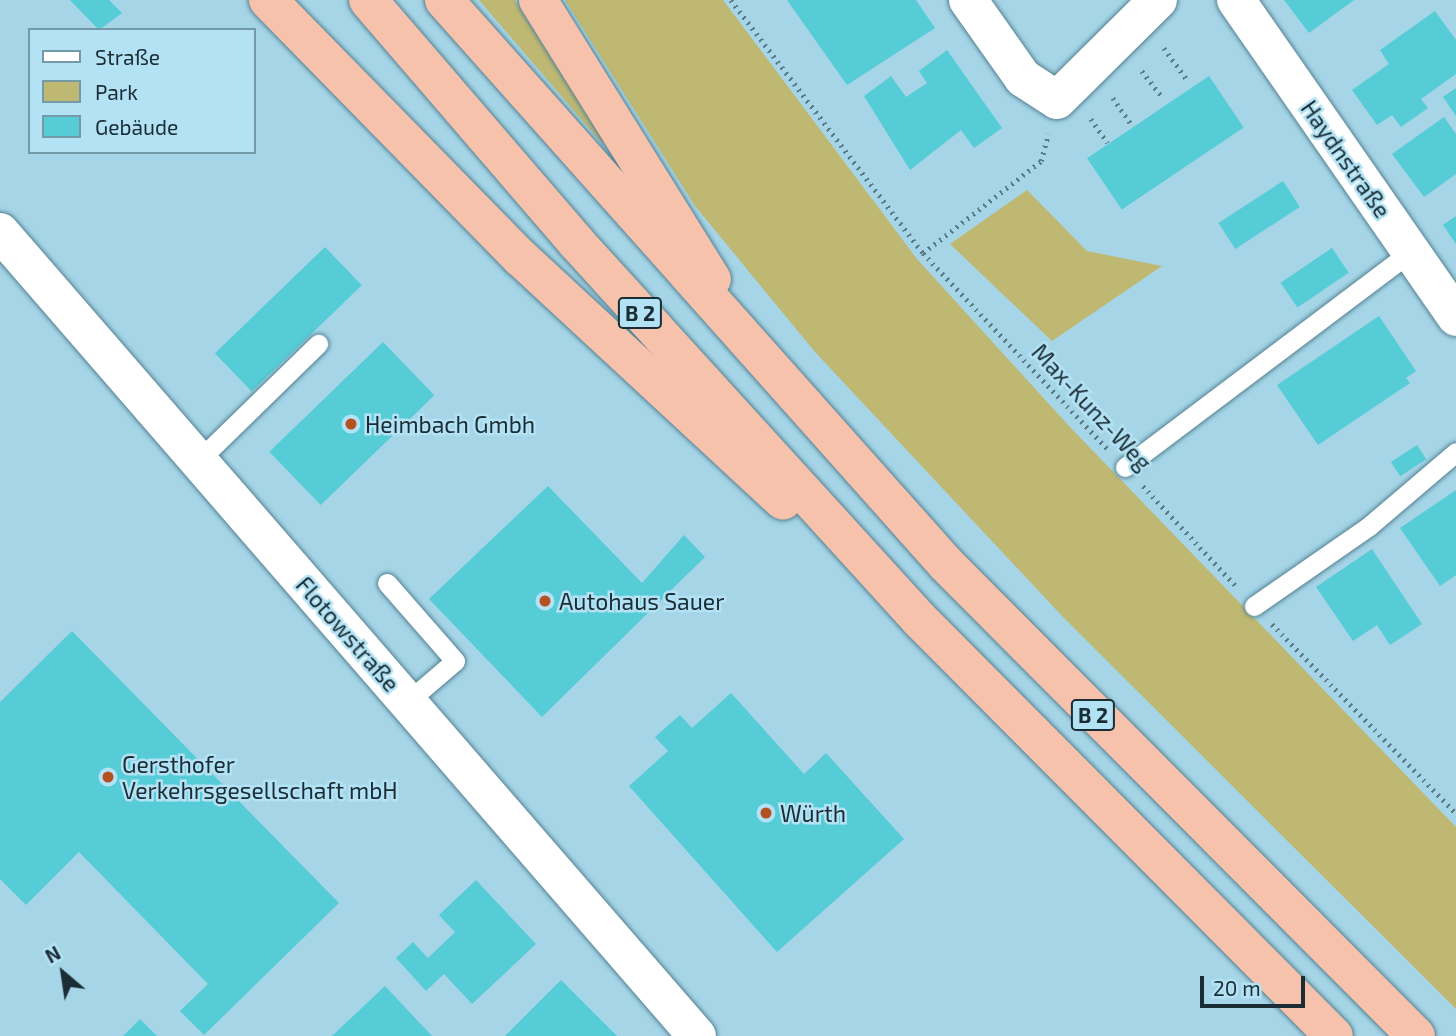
<!DOCTYPE html>
<html>
<head>
<meta charset="utf-8">
<style>
  body { margin:0 }
  #map { position:relative; width:1456px; height:1036px; overflow:hidden; background:#a5d5e7; font-family:"Exo 2",sans-serif }
  div>[style] { position:absolute }
  [style*='--x'] { left:calc(var(--x)*1px); top:calc(var(--y)*1px); width:calc(var(--w)*1px); rotate:calc(var(--a)*1deg) }
  .green>* { inset:0; background:#bfb872 }
  .building>* { inset:0; background:#56ccd6; transform-origin:0 0 }
  .path>* { height:4.5px; margin-top:-2.25px; transform-origin:0; background:repeating-linear-gradient(90deg,#5a7b87 0 2px,transparent 0 7px) }
  .roads { filter:drop-shadow(0 0 2px #558293) drop-shadow(0 0 2px #558293) }
  .service>* { height:19px; margin:-9.5px; padding:0 9.5px; transform-origin:9.5px; border-radius:9.5px; background:#fff }
  .minor>* { height:38px; margin:-19px; padding:0 19px; transform-origin:19px; border-radius:19px; background:#fff }
  .tertiary>* { height:38px; margin:-19px; padding:0 19px; transform-origin:19px; border-radius:19px; background:#fff }
  .trunk>* { height:38px; margin:-19px; padding:0 19px; transform-origin:19px; border-radius:19px; background:#f6c2ac }
  .dots>* { width:19px; height:19px; translate:-50% -50%; box-sizing:border-box; border:4px solid #b2e2f4; border-radius:50% }
  span { translate:-50% -50%; white-space:nowrap; text-align:center; line-height:1.15; -webkit-text-stroke:5px #b2e2f4; paint-order:stroke }
  .shield-label span { padding:2px 5px; background:#b2e2f4; border:2px solid; border-radius:5px; -webkit-text-stroke-width:0 }
  .shield-label { font-size:21px; color:#1a2d34; font-weight:700 }
  .street-label { font-size:23px; color:#1a2d34 }
  .poi-label { font-size:23px; color:#1a2d34 }
  .left { translate:0 -50%; text-align:left }
  .legend { position:absolute; left:28px; top:28px; width:228px; height:126px; box-sizing:border-box; background:#b2e2f4; border:2px solid #759aa7; margin:0; padding:9px 12px; list-style:none; font-size:21px; color:#1a2d34 }
  .legend li { display:flex; align-items:center; gap:14px; height:35px }
  .legend b { width:35px; border:2px solid #759aa7 }
  .north { position:absolute; left:28px; top:938px; width:70px; height:70px; -webkit-text-stroke:5px #b2e2f4; paint-order:stroke; rotate:331deg; font-size:19px; font-weight:700; line-height:28px; text-align:center; color:#1a2d34 }
  .north::after { content:''; display:block; margin:auto; width:24px; height:32px; background:#1a2d34; clip-path:polygon(50% 0,100% 100%,50% 72%,0 100%) }
  .scale { position:absolute; left:1200px; top:976px; width:105px; height:32px; box-sizing:border-box; border:4px solid #1a2d34; border-top:0; padding-left:9px; font-size:21px; line-height:24px; white-space:nowrap; color:#1a2d34; -webkit-text-stroke:5px #b2e2f4; paint-order:stroke }
</style>
</head>
<body>
<div id="map">
  <div class="green">
    <i style="clip-path:polygon(479px 0,515px 0,606px 144px,599px 140px)"></i>
    <i style="clip-path:polygon(565px 0,723px 0,917px 259px,1069px 426px,1456px 827px,1456px 1009px,1062px 616px,815px 352px,695px 206px)"></i>
    <i style="clip-path:polygon(1027px 190px,1087px 251px,1162px 266px,1052px 341px,950px 244px)"></i>
  </div>
  <div class="building">
    <i style="clip-path:polygon(70px 0,109px 0,122px 13px,99px 30px)"></i>
    <i style="clip-path:polygon(787px 0,916px 0,935px 28px,847px 85px)"></i>
    <i style="clip-path:polygon(1284px 0,1354px 0,1309px 33px)"></i>
    <i style="clip-path:polygon(1435px 11px,1456px 40px,1456px 74px,1421px 99px,1428px 108px,1401px 127px,1392px 115px,1377px 125px,1352px 90px,1389px 64px,1380px 50px)"></i>
    <i style="clip-path:polygon(947px 50px,1002px 128px,974px 148px,961px 130px,910px 170px,864px 96px,891px 76px,906px 97px,927px 83px,919px 71px)"></i>
    <i style="left:1209px;top:76px;width:62px;height:147px;rotate:56deg"></i>
    <i style="clip-path:polygon(1456px 88px,1456px 116px,1443px 97px)"></i>
    <i style="clip-path:polygon(1444px 117px,1456px 134px,1456px 174px,1424px 197px,1392px 154px)"></i>
    <i style="left:1283px;top:181px;width:31px;height:77px;rotate:57deg"></i>
    <i style="clip-path:polygon(1456px 216px,1456px 244px,1443px 225px)"></i>
    <i style="left:325px;top:247px;width:53px;height:153px;rotate:46deg"></i>
    <i style="left:1332px;top:248px;width:30px;height:62px;rotate:56deg"></i>
    <i style="clip-path:polygon(1379px 316px,1416px 371px,1406px 378px,1410px 383px,1318px 445px,1277px 385px)"></i>
    <i style="left:383px;top:342px;width:74px;height:158px;rotate:46deg"></i>
    <i style="left:1417px;top:445px;width:17px;height:31px;rotate:57deg"></i>
    <i style="clip-path:polygon(548px 486px,642px 583px,684px 535px,705px 557px,542px 717px,429px 599px)"></i>
    <i style="clip-path:polygon(1456px 490px,1456px 575px,1440px 586px,1400px 528px)"></i>
    <i style="clip-path:polygon(1372px 549px,1422px 624px,1390px 645px,1377px 625px,1353px 641px,1316px 587px)"></i>
    <i style="clip-path:polygon(72px 631px,339px 903px,204px 1035px,180px 1011px,208px 984px,79px 852px,26px 905px,0 879px,0 702px)"></i>
    <i style="clip-path:polygon(731px 693px,804px 774px,826px 753px,904px 839px,777px 952px,629px 786px,668px 751px,655px 737px,680px 715px,692px 728px)"></i>
    <i style="clip-path:polygon(476px 880px,536px 944px,472px 1004px,444px 974px,426px 991px,396px 958px,413px 942px,428px 958px,455px 932px,439px 915px)"></i>
    <i style="clip-path:polygon(561px 980px,617px 1036px,505px 1036px)"></i>
    <i style="clip-path:polygon(385px 986px,432px 1036px,332px 1036px)"></i>
    <i style="clip-path:polygon(140px 1019px,157px 1036px,123px 1036px)"></i>
  </div>
  <div class="path">
    <i style="--x:731;--y:0;--w:318;--a:52.8"></i>
    <i style="--x:923;--y:253;--w:270;--a:46.7"></i>
    <i style="--x:1164;--y:48;--w:41;--a:54"></i>
    <i style="--x:1142;--y:71;--w:34;--a:52"></i>
    <i style="--x:1113;--y:98;--w:32;--a:55"></i>
    <i style="--x:1091;--y:119;--w:29;--a:55"></i>
    <i style="--x:923;--y:253;--w:150;--a:-37.9"></i>
    <i style="--x:1041;--y:161;--w:28;--a:-75"></i>
    <i style="--x:1143;--y:486;--w:138;--a:47.1"></i>
    <i style="--x:1272;--y:624;--w:264;--a:45.8"></i>
  </div>
  <div class="roads">
    <div class="service">
      <i style="--x:198;--y:461;--w:168;--a:-44.3"></i>
      <i style="--x:1125;--y:467;--w:357;--a:-37"></i>
      <i style="--x:387;--y:583;--w:103;--a:48.9"></i>
      <i style="--x:455;--y:661;--w:63;--a:139.5"></i>
      <i style="--x:1254;--y:606;--w:140;--a:-34.8"></i>
      <i style="--x:1369;--y:526;--w:114;--a:-40.4"></i>
    </div>
    <div class="minor">
      <i style="--x:968;--y:0;--w:95;--a:54.8"></i>
      <i style="--x:1023;--y:78;--w:40;--a:32.9"></i>
      <i style="--x:1057;--y:100;--w:142;--a:-44.7"></i>
      <i style="--x:1236;--y:0;--w:386;--a:55.2"></i>
    </div>
    <div class="tertiary">
      <i style="--x:0;--y:232;--w:1064;--a:49.08"></i>
    </div>
    <div class="trunk">
      <i style="--x:268;--y:0;--w:361;--a:45.6"></i>
      <i style="--x:521;--y:258;--w:357;--a:42.8"></i>
      <i style="--x:368;--y:0;--w:319;--a:49.3"></i>
      <i style="--x:576;--y:242;--w:510;--a:47.7"></i>
      <i style="--x:919;--y:619;--w:588;--a:45.14"></i>
      <i style="--x:444;--y:0;--w:755;--a:48.33"></i>
      <i style="--x:946;--y:564;--w:666;--a:45.12"></i>
      <i style="--x:538;--y:0;--w:329;--a:58.1"></i>
    </div>
  </div>
  <div class="dots">
    <i style="left:351px;top:424px;background:#b55020"></i>
    <i style="left:545px;top:601px;background:#b55020"></i>
    <i style="left:108px;top:777px;background:#b55020"></i>
    <i style="left:766px;top:813px;background:#b55020"></i>
  </div>
  <div class="shield-label">
    <span style="left:640px;top:313px">B 2</span>
    <span style="left:1093px;top:715px">B 2</span>
  </div>
  <div class="street-label">
    <span style="left:1346px;top:159px;rotate:55deg">Haydnstraße</span>
    <span style="left:1092px;top:407px;rotate:47deg">Max-Kunz-Weg</span>
    <span style="left:348px;top:634px;rotate:49deg">Flotowstraße</span>
  </div>
  <div class="poi-label">
    <span class="left" style="left:365px;top:424px">Heimbach Gmbh</span>
    <span class="left" style="left:559px;top:601px">Autohaus Sauer</span>
    <span class="left" style="left:122px;top:777px">Gersthofer<br>Verkehrsgesellschaft mbH</span>
    <span class="left" style="left:780px;top:813px">Würth</span>
  </div>
  <ul class="legend">
  <li><b style="height:9px;background:#fff"></b>Straße</li>
  <li><b style="height:19px;background:#bfb872"></b>Park</li>
  <li><b style="height:19px;background:#56ccd6"></b>Gebäude</li>
  </ul>
  <div class="north">N</div>
  <div class="scale">20 m</div>
</div>
</body>
</html>
